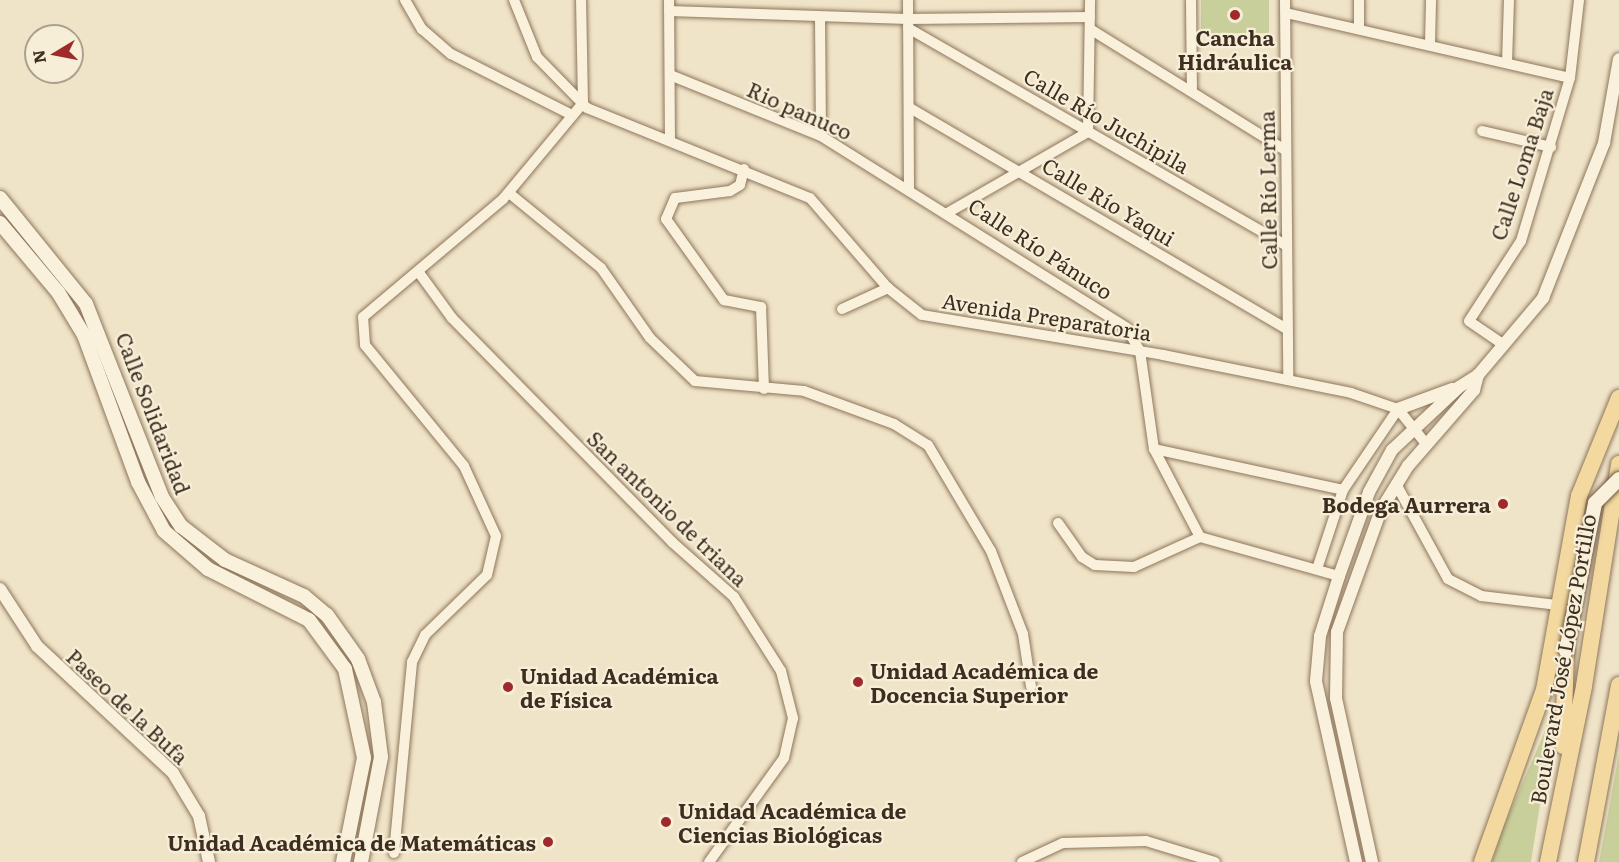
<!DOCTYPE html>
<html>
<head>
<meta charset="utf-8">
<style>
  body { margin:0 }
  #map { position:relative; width:1619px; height:862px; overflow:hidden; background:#f0e4c8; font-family:Literata,serif }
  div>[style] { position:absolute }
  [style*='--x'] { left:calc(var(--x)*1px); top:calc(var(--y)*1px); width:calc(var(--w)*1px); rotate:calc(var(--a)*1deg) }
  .green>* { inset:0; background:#c9cf9b; transform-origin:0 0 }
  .roads { filter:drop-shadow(0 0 2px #8d765c) drop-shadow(0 0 2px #8d765c) }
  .minor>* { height:10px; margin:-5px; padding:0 5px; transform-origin:5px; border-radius:5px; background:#faf1dc }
  .tertiary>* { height:12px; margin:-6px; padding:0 6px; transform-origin:6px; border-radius:6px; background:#faf1dc }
  .secondary>* { height:14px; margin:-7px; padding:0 7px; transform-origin:7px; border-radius:7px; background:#faf1dc }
  .primary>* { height:16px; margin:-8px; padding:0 8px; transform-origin:8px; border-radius:8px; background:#f3d9a0 }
  .bridges { filter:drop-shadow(0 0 2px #6f573f) drop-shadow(0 0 2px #6f573f) }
  .secondary-bridge>* { height:14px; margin:-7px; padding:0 7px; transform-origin:7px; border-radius:7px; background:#faf1dc }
  .dots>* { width:16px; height:16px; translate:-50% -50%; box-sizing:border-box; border:3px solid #f7eed8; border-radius:50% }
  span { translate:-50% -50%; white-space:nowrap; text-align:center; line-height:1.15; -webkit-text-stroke:4.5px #f7eed8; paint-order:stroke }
  .poi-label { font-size:21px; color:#3d2e20; font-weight:700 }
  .right { translate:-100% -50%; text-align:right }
  .left { translate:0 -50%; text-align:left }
  .street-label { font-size:21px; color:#3d2e20 }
  .north { position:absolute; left:24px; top:24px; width:60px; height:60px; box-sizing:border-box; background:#f7eed8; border:2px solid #ada18e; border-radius:50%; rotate:260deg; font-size:16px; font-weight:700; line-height:24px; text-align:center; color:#3d2e20 }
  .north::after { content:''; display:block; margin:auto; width:21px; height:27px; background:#9e2a2b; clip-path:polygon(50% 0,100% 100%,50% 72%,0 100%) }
</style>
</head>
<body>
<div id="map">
  <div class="green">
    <i style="left:1201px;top:0;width:68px;height:33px"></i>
    <i style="clip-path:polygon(1555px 708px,1531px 862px,1492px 862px,1503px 828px)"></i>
    <i style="clip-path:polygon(1619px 754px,1619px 862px,1599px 862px)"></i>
  </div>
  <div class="roads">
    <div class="minor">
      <i style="--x:405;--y:0;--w:34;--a:60"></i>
      <i style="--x:422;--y:29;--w:38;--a:41"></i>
      <i style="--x:451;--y:54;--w:136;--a:26.8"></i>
      <i style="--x:514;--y:0;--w:61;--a:68"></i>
      <i style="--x:537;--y:57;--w:71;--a:45.6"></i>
      <i style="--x:587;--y:108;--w:240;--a:22"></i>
      <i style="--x:810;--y:198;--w:119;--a:49.1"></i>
      <i style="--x:888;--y:288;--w:43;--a:38.5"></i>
      <i style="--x:922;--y:315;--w:244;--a:9.4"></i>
      <i style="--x:1163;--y:355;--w:192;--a:11.4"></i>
      <i style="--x:1351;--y:393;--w:50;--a:18.8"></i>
      <i style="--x:1398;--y:409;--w:46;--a:51.1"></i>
      <i style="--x:669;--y:0;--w:139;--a:89.6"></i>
      <i style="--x:908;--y:0;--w:189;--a:89.7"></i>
      <i style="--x:1191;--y:0;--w:90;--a:89.4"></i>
      <i style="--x:1285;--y:0;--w:380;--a:89.5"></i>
      <i style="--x:669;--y:11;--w:239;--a:1.9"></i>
      <i style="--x:908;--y:19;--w:182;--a:-0.6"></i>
      <i style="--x:1286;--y:13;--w:291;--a:12.9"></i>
      <i style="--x:820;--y:17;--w:119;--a:89.5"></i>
      <i style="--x:908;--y:28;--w:437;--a:29.9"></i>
      <i style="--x:1090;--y:29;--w:229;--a:31.8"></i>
      <i style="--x:1359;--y:29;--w:29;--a:-90"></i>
      <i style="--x:1430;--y:45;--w:45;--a:-88.7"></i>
      <i style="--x:1507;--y:63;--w:63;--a:-88.2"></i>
      <i style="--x:670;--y:75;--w:163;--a:22"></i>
      <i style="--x:821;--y:136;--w:361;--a:32.1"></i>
      <i style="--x:1127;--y:328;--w:26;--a:61"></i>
      <i style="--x:1140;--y:351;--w:99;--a:81.9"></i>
      <i style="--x:1154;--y:449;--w:99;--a:62.4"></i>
      <i style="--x:910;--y:108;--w:438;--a:30.4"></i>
      <i style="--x:1482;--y:131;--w:71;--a:13.1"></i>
      <i style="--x:744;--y:169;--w:16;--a:104"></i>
      <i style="--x:740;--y:185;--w:12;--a:149"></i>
      <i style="--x:730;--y:191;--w:55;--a:172.7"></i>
      <i style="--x:675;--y:198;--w:23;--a:113"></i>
      <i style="--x:666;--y:219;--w:100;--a:54.4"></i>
      <i style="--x:724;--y:300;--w:38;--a:11"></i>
      <i style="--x:761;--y:307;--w:82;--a:87.9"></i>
      <i style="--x:509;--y:193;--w:119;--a:39.2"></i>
      <i style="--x:601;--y:268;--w:85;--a:55"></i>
      <i style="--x:650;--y:338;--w:62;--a:43.7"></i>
      <i style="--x:695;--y:381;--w:109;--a:5.2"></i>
      <i style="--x:804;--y:391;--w:96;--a:20.1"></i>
      <i style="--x:894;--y:424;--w:40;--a:32"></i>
      <i style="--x:928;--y:445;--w:123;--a:59.3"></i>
      <i style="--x:991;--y:551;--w:89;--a:68.9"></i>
      <i style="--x:1023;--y:634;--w:53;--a:81.3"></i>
      <i style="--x:949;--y:212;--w:160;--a:-29.9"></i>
      <i style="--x:1088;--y:132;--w:132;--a:-89.1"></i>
      <i style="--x:420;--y:274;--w:54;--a:54"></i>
      <i style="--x:452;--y:318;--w:314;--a:45.5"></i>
      <i style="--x:672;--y:542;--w:83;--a:41.6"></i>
      <i style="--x:734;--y:597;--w:88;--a:57.6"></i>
      <i style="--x:781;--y:671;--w:49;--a:75.7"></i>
      <i style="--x:793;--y:718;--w:41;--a:102.7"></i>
      <i style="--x:784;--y:758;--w:128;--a:125.8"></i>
      <i style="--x:842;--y:309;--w:51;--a:-24.5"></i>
      <i style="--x:1504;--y:345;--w:42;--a:-145.6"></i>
      <i style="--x:1469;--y:321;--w:95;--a:-57"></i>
      <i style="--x:1521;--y:241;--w:170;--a:-73.3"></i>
      <i style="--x:1570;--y:78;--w:79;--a:-83.4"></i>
      <i style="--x:1154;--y:449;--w:193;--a:12.2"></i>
      <i style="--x:1396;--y:484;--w:108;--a:61.3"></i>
      <i style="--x:1448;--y:579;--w:37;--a:27"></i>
      <i style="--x:1481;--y:596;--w:78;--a:6.7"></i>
      <i style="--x:1058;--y:523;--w:42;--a:54.8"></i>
      <i style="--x:1082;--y:557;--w:15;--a:32"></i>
      <i style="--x:1095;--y:565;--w:39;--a:3"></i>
      <i style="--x:1134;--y:567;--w:72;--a:-24.4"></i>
      <i style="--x:1200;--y:537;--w:144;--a:15.7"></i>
      <i style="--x:1317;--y:569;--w:83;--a:-71.8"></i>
      <i style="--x:1343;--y:490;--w:98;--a:-55.8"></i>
      <i style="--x:394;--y:853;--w:192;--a:-84.6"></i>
      <i style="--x:412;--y:662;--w:30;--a:-64"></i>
      <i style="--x:425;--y:635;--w:86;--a:-44.1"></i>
      <i style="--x:487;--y:575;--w:40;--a:-77"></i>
      <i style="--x:496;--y:536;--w:77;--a:-114.6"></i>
      <i style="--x:464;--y:466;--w:156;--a:-129.3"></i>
      <i style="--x:365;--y:345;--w:28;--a:-94"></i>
      <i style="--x:363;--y:317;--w:183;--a:-40.1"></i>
      <i style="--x:503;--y:199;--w:125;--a:-50.2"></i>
      <i style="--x:583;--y:103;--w:103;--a:-91.1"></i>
      <i style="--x:1022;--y:862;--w:45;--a:-24.9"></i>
      <i style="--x:1063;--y:843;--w:83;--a:-1.4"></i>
      <i style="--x:1146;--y:841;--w:72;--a:16.9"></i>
    </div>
    <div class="tertiary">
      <i style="--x:1398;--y:409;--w:58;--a:-20.3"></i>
      <i style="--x:0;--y:589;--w:68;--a:57"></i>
      <i style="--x:37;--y:646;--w:186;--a:43"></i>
      <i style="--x:173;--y:773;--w:50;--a:58.8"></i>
      <i style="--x:199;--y:816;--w:47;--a:77.7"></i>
      <i style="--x:1356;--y:862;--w:185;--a:-102.5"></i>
      <i style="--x:1316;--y:681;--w:45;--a:-84.9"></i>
      <i style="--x:1320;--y:636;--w:63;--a:-72.4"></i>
      <i style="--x:1339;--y:576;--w:89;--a:-70.3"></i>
      <i style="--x:1369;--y:492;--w:48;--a:-61.3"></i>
      <i style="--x:1392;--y:450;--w:92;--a:-43.2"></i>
      <i style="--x:1459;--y:387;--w:22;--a:-32"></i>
      <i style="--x:1478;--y:375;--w:101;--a:-49.8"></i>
      <i style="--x:1543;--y:298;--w:167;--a:-68.5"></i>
      <i style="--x:1604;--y:143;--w:85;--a:-79.9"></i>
      <i style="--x:1372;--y:862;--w:168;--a:-102.4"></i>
      <i style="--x:1336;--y:698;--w:66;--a:-89.1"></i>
      <i style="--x:1337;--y:632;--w:130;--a:-70.2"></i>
      <i style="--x:1381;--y:510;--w:52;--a:-58.5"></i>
      <i style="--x:1408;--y:466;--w:101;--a:-49"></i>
      <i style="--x:1474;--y:390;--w:16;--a:-75"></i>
    </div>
    <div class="secondary">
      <i style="--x:0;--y:198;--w:136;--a:50.9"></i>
      <i style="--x:86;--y:304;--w:207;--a:68.5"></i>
      <i style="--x:162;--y:497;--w:35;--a:57"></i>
      <i style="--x:181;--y:526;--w:56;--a:37.7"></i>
      <i style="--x:225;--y:560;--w:87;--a:24.5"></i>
      <i style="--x:304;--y:596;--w:30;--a:40"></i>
      <i style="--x:327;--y:615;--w:54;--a:54.8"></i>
      <i style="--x:358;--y:659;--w:46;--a:69.6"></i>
      <i style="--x:374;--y:702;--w:55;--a:82.7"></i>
      <i style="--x:381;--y:757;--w:107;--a:100.8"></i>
      <i style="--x:0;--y:223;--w:90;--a:50"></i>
      <i style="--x:58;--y:292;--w:50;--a:58.8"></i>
      <i style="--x:84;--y:335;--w:157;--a:69.8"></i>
      <i style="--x:138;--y:482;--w:55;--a:62"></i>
      <i style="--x:164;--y:531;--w:58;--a:40.8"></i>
      <i style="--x:208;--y:569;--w:113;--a:26.8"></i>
      <i style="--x:309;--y:620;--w:61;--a:53.7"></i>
      <i style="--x:345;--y:669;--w:91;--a:77.9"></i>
      <i style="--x:364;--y:758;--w:106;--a:101.4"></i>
    </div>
    <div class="primary">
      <i style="--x:1563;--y:746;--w:95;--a:-88.2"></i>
      <i style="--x:1482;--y:862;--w:183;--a:-70.2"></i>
      <i style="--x:1544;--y:690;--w:197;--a:-79.8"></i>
      <i style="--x:1579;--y:496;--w:106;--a:-67.8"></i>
      <i style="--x:1548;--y:862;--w:180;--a:-78.4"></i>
      <i style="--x:1584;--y:686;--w:225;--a:-81"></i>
      <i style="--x:1586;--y:862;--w:180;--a:-79.4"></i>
    </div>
  </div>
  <div class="bridges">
    <div class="secondary-bridge">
      <i style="--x:1566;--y:651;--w:151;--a:-78.9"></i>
      <i style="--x:1595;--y:503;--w:34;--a:-45"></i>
    </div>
  </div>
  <div class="dots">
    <i style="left:1235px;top:15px;background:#9e2a2b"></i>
    <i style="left:1503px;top:504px;background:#9e2a2b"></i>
    <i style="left:858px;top:682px;background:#9e2a2b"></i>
    <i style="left:508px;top:687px;background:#9e2a2b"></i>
    <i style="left:666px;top:822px;background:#9e2a2b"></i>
    <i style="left:548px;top:842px;background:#9e2a2b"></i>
  </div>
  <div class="poi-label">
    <span style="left:1235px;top:49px">Cancha<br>Hidráulica</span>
    <span class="right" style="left:1491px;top:504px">Bodega Aurrera</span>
    <span class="left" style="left:870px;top:682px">Unidad Académica de<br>Docencia Superior</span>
    <span class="left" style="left:520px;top:687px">Unidad Académica<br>de Física</span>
    <span class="left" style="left:678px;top:822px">Unidad Académica de<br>Ciencias Biológicas</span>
    <span class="right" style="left:536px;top:842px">Unidad Académica de Matemáticas</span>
  </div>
  <div class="street-label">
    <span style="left:800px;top:110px;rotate:24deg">Rio panuco</span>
    <span style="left:1107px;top:120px;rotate:30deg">Calle Río Juchipila</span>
    <span style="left:1521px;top:164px;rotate:-72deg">Calle Loma Baja</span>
    <span style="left:1267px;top:190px;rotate:-91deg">Calle Río Lerma</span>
    <span style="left:1109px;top:201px;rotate:31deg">Calle Río Yaqui</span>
    <span style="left:1041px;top:248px;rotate:33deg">Calle Río Pánuco</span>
    <span style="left:1047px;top:316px;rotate:9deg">Avenida Preparatoria</span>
    <span style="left:154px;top:413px;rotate:69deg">Calle Solidaridad</span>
    <span style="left:668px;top:508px;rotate:44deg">San antonio de triana</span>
    <span style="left:1562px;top:659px;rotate:-80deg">Boulevard José López Portillo</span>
    <span style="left:128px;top:706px;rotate:43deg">Paseo de la Bufa</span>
  </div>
  <div class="north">N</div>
</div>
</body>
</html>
